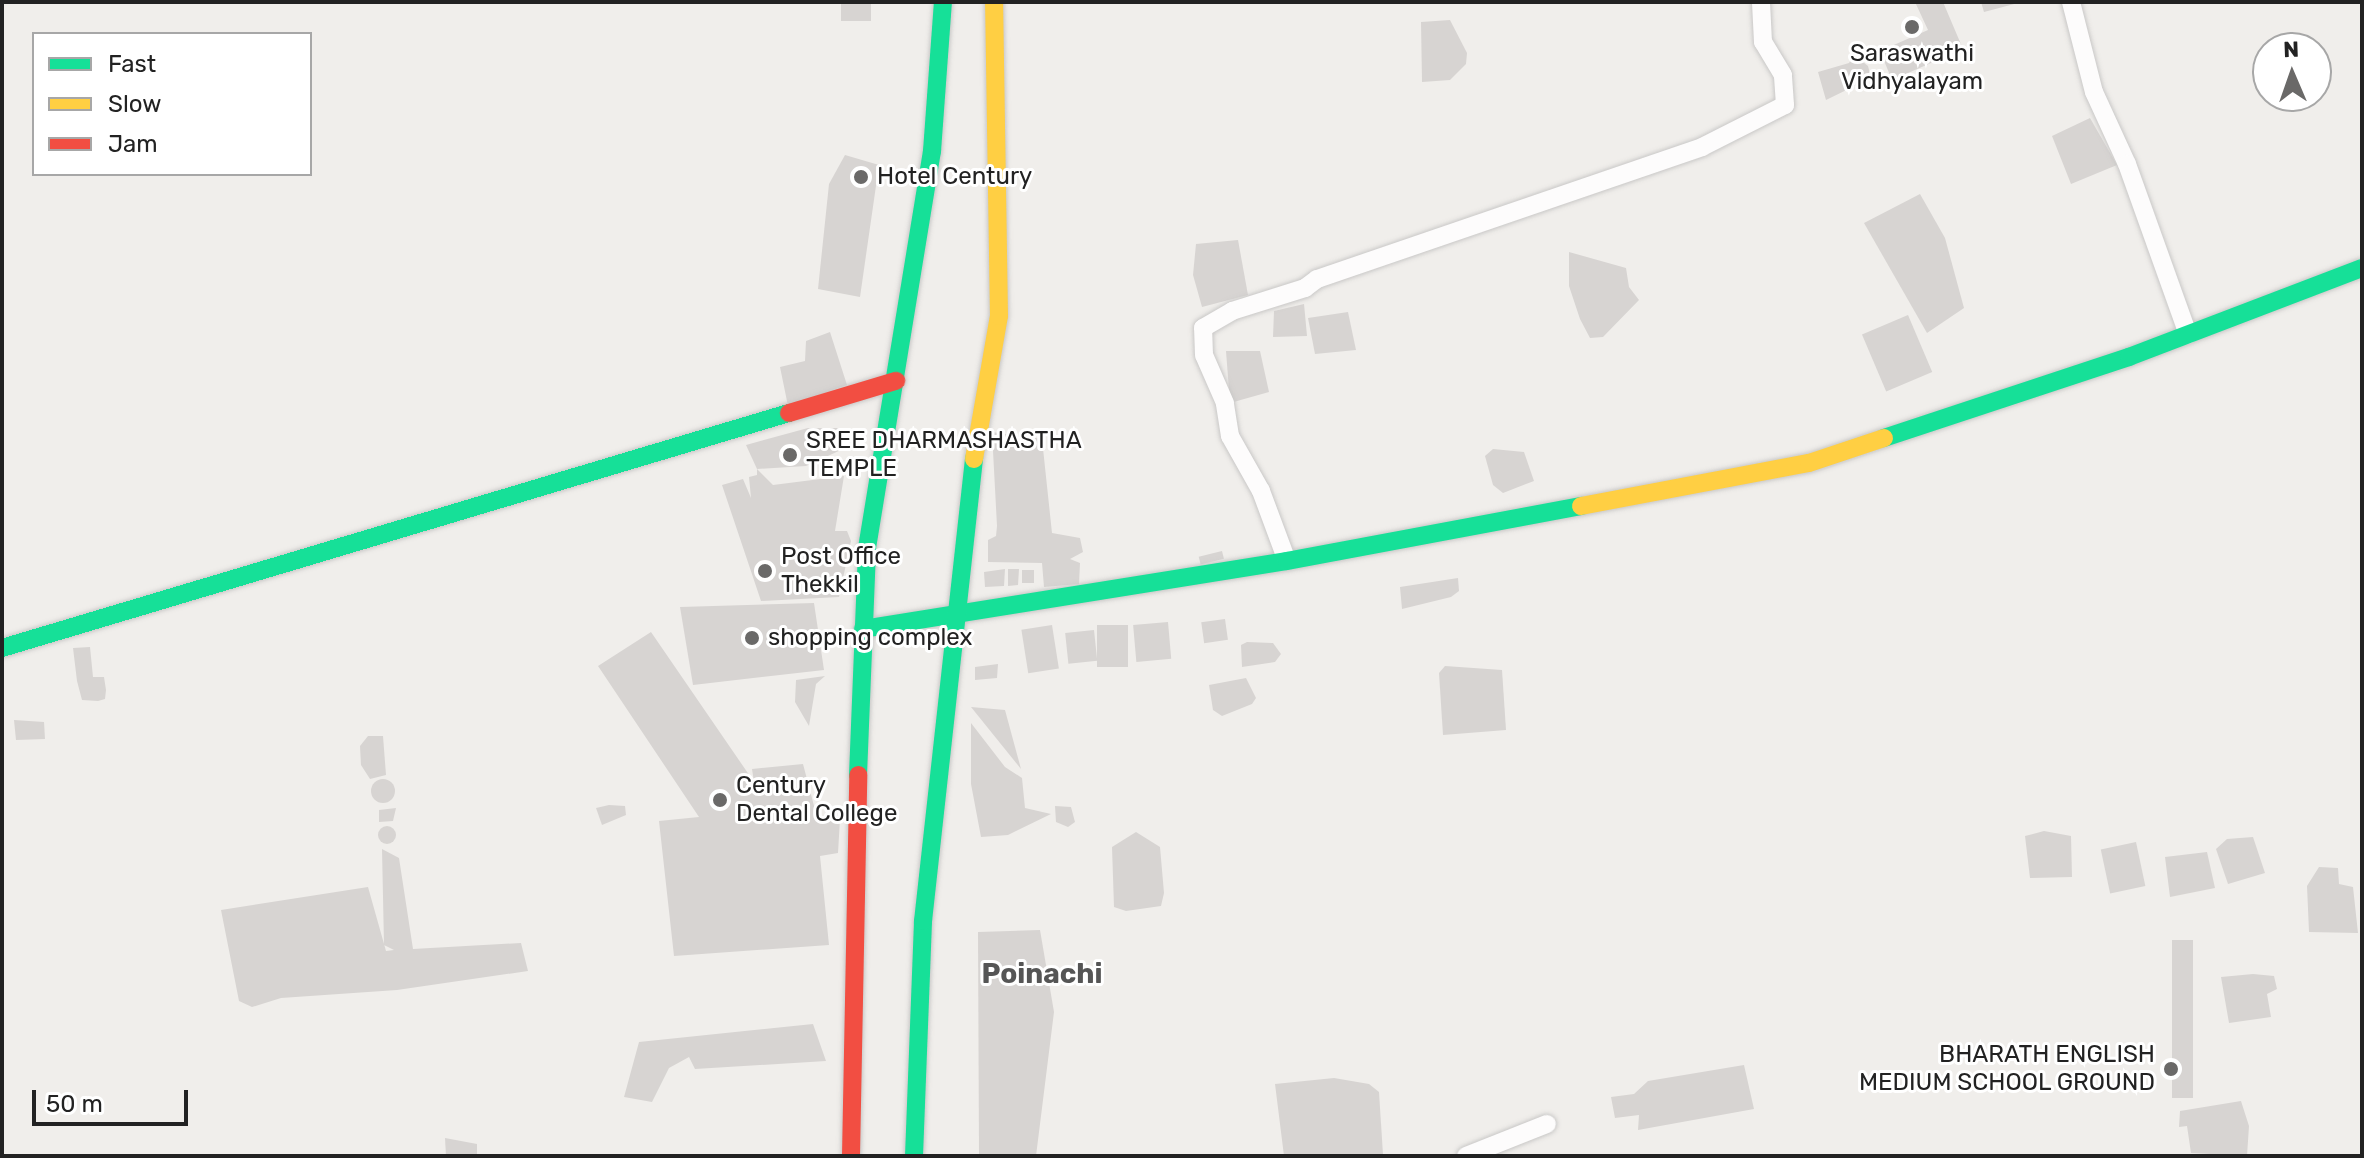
<!DOCTYPE html>
<html>
<head>
<meta charset="utf-8">
<style>
  body { margin:0 }
  #map { position:relative; width:2364px; height:1158px; overflow:hidden; background:#f0eeeb; font-family:Rubik,sans-serif }
  div>[style] { position:absolute }
  [style*='--x'] { left:calc(var(--x)*1px); top:calc(var(--y)*1px); width:calc(var(--w)*1px); rotate:calc(var(--a)*1deg) }
  .building>* { inset:0; background:#d7d4d2; transform-origin:0 0 }
  .round { border-radius:50% }
  .roads { filter:drop-shadow(0 0 2px #c9c8c7) drop-shadow(0 0 2px #c9c8c7) }
  .street>* { height:18px; margin:-9px; padding:0 9px; transform-origin:9px; border-radius:9px; background:#fdfcfc }
  .fast>* { height:18px; margin:-9px; padding:0 9px; transform-origin:9px; border-radius:9px; background:#16e098 }
  .slow>* { height:18px; margin:-9px; padding:0 9px; transform-origin:9px; border-radius:9px; background:#ffcf43 }
  .jam>* { height:18px; margin:-9px; padding:0 9px; transform-origin:9px; border-radius:9px; background:#f24e42 }
  .dots>* { width:22px; height:22px; translate:-50% -50%; box-sizing:border-box; border:4px solid #fff; border-radius:50% }
  span { translate:-50% -50%; white-space:nowrap; text-align:center; line-height:1.15; -webkit-text-stroke:6px #fff; paint-order:stroke }
  .poi-label { font-size:24px; color:#222 }
  .left { translate:0 -50%; text-align:left }
  .right { translate:-100% -50%; text-align:right }
  .quarter-label { font-size:28px; color:#555; font-weight:700 }
  .frame { position:absolute; inset:0; border:4px solid #222; pointer-events:none }
  .legend { position:absolute; left:32px; top:32px; width:280px; height:144px; box-sizing:border-box; background:#fff; border:2px solid #a7a7a7; margin:0; padding:10px 14px; list-style:none; font-size:24px; color:#222 }
  .legend li { display:flex; align-items:center; gap:16px; height:40px }
  .legend b { width:40px; border:2px solid #a7a7a7 }
  .north { position:absolute; left:2252px; top:32px; width:80px; height:80px; box-sizing:border-box; background:#fff; border:2px solid #a7a7a7; border-radius:50%; rotate:358deg; font-size:22px; font-weight:700; line-height:32px; text-align:center; color:#222 }
  .north::after { content:''; display:block; margin:auto; width:28px; height:36px; background:#6a6968; clip-path:polygon(50% 0,100% 100%,50% 72%,0 100%) }
  .scale { position:absolute; left:32px; top:1090px; width:156px; height:36px; box-sizing:border-box; border:4px solid #222; border-top:0; padding-left:10px; font-size:24px; line-height:28px; white-space:nowrap; color:#222; -webkit-text-stroke:6px #fff; paint-order:stroke }
</style>
</head>
<body>
<div id="map">
  <div class="building">
    <i style="left:841px;top:2px;width:30px;height:19px"></i>
    <i style="clip-path:polygon(1915px 2px,1943px 2px,1963px 49px,1892px 80px,1880px 51px,1928px 30px)"></i>
    <i style="clip-path:polygon(1981px 2px,2018px 2px,2018px 3px,1984px 12px)"></i>
    <i style="clip-path:polygon(1450px 20px,1467px 53px,1466px 64px,1450px 80px,1422px 82px,1421px 22px)"></i>
    <i style="clip-path:polygon(1854px 55px,1868px 66px,1871px 78px,1826px 100px,1818px 72px,1849px 63px)"></i>
    <i style="clip-path:polygon(2090px 118px,2117px 165px,2071px 184px,2052px 136px)"></i>
    <i style="clip-path:polygon(845px 155px,879px 165px,860px 297px,818px 289px,829px 184px)"></i>
    <i style="clip-path:polygon(1920px 194px,1945px 238px,1964px 308px,1927px 333px,1864px 223px)"></i>
    <i style="clip-path:polygon(1238px 240px,1248px 295px,1202px 307px,1193px 275px,1196px 244px)"></i>
    <i style="clip-path:polygon(1569px 252px,1626px 268px,1629px 287px,1639px 300px,1603px 337px,1590px 338px,1580px 319px,1569px 286px)"></i>
    <i style="clip-path:polygon(1304px 304px,1307px 336px,1273px 337px,1274px 311px)"></i>
    <i style="clip-path:polygon(1348px 312px,1356px 350px,1315px 354px,1308px 318px)"></i>
    <i style="left:1908px;top:315px;width:62px;height:50px;rotate:67deg"></i>
    <i style="clip-path:polygon(830px 332px,847px 385px,788px 406px,780px 367px,805px 361px,806px 341px)"></i>
    <i style="clip-path:polygon(1226px 351px,1260px 351px,1269px 392px,1230px 403px)"></i>
    <i style="clip-path:polygon(808px 428px,846px 428px,854px 444px,806px 466px,757px 469px,746px 445px)"></i>
    <i style="clip-path:polygon(992px 432px,1042px 439px,1052px 533px,1080px 538px,1083px 552px,1070px 559px,1080px 563px,1079px 584px,1044px 587px,1042px 563px,988px 562px,988px 540px,996px 536px,997px 526px)"></i>
    <i style="clip-path:polygon(1493px 449px,1524px 452px,1534px 481px,1503px 493px,1493px 485px,1485px 456px)"></i>
    <i style="clip-path:polygon(757px 469px,773px 485px,844px 476px,835px 531px,847px 531px,851px 541px,839px 597px,761px 601px,722px 485px,743px 479px,751px 498px,749px 477px,757px 475px)"></i>
    <i style="left:1222px;top:551px;width:8px;height:24px;rotate:76deg"></i>
    <i style="clip-path:polygon(1005px 569px,1004px 586px,985px 587px,984px 572px)"></i>
    <i style="clip-path:polygon(1008px 569px,1019px 569px,1018px 585px,1008px 586px)"></i>
    <i style="left:1022px;top:570px;width:12px;height:13px"></i>
    <i style="clip-path:polygon(1458px 578px,1459px 591px,1451px 597px,1402px 609px,1400px 587px)"></i>
    <i style="clip-path:polygon(814px 603px,824px 670px,693px 685px,680px 607px)"></i>
    <i style="left:1225px;top:619px;width:21px;height:24px;rotate:82deg"></i>
    <i style="left:1168px;top:622px;width:37px;height:35px;rotate:85deg"></i>
    <i style="left:1052px;top:625px;width:44px;height:31px;rotate:81deg"></i>
    <i style="left:1128px;top:625px;width:42px;height:31px;rotate:90deg"></i>
    <i style="left:1094px;top:630px;width:31px;height:29px;rotate:84deg"></i>
    <i style="clip-path:polygon(651px 632px,754px 782px,752px 769px,803px 764px,818px 821px,840px 819px,838px 853px,820px 856px,829px 945px,674px 956px,659px 821px,699px 817px,598px 666px)"></i>
    <i style="clip-path:polygon(1247px 642px,1273px 643px,1281px 654px,1275px 662px,1242px 667px,1241px 645px)"></i>
    <i style="clip-path:polygon(90px 647px,93px 677px,104px 677px,106px 690px,105px 699px,98px 701px,82px 700px,77px 681px,73px 648px)"></i>
    <i style="clip-path:polygon(998px 664px,997px 678px,975px 680px,975px 667px)"></i>
    <i style="clip-path:polygon(1445px 666px,1502px 670px,1506px 730px,1443px 735px,1439px 673px)"></i>
    <i style="clip-path:polygon(825px 676px,816px 684px,809px 726px,795px 702px,796px 680px)"></i>
    <i style="clip-path:polygon(1246px 678px,1256px 698px,1252px 704px,1222px 716px,1213px 710px,1209px 685px)"></i>
    <i style="clip-path:polygon(971px 707px,1005px 710px,1021px 769px)"></i>
    <i style="clip-path:polygon(14px 720px,44px 722px,45px 739px,16px 740px)"></i>
    <i style="clip-path:polygon(971px 723px,1005px 767px,1022px 778px,1025px 808px,1051px 814px,1008px 835px,981px 837px,971px 784px)"></i>
    <i style="clip-path:polygon(368px 736px,383px 736px,386px 775px,370px 779px,361px 765px,360px 746px)"></i>
    <i class="round" style="left:371px;top:779px;width:24px;height:24px"></i>
    <i style="clip-path:polygon(609px 805px,625px 806px,626px 815px,602px 825px,596px 808px)"></i>
    <i style="clip-path:polygon(1055px 806px,1071px 807px,1075px 822px,1068px 827px,1056px 822px)"></i>
    <i style="clip-path:polygon(396px 808px,393px 821px,379px 822px,379px 810px)"></i>
    <i class="round" style="left:378px;top:826px;width:18px;height:18px"></i>
    <i style="clip-path:polygon(2044px 831px,2071px 836px,2072px 877px,2030px 878px,2025px 836px)"></i>
    <i style="clip-path:polygon(1136px 832px,1160px 847px,1164px 893px,1161px 906px,1126px 911px,1114px 907px,1112px 847px)"></i>
    <i style="clip-path:polygon(2253px 837px,2265px 873px,2228px 884px,2216px 849px,2227px 839px)"></i>
    <i style="left:2136px;top:842px;width:45px;height:36px;rotate:78deg"></i>
    <i style="clip-path:polygon(382px 849px,399px 858px,413px 949px,521px 943px,528px 971px,397px 990px,281px 998px,252px 1007px,239px 1001px,221px 910px,368px 887px,386px 951px,394px 950px,384px 945px)"></i>
    <i style="clip-path:polygon(2207px 852px,2215px 888px,2170px 897px,2165px 857px)"></i>
    <i style="clip-path:polygon(2319px 867px,2338px 868px,2339px 884px,2353px 887px,2358px 933px,2309px 932px,2307px 886px)"></i>
    <i style="clip-path:polygon(1040px 930px,1054px 1012px,1036px 1156px,979px 1156px,978px 932px)"></i>
    <i style="left:2172px;top:940px;width:21px;height:158px"></i>
    <i style="clip-path:polygon(2253px 974px,2274px 976px,2277px 989px,2267px 994px,2271px 1017px,2229px 1023px,2221px 977px)"></i>
    <i style="clip-path:polygon(813px 1024px,826px 1061px,695px 1069px,689px 1057px,669px 1068px,652px 1102px,624px 1097px,639px 1042px)"></i>
    <i style="clip-path:polygon(1744px 1065px,1754px 1109px,1638px 1130px,1639px 1115px,1615px 1118px,1611px 1097px,1634px 1094px,1648px 1081px)"></i>
    <i style="clip-path:polygon(1334px 1078px,1369px 1084px,1379px 1092px,1383px 1155px,1284px 1156px,1275px 1084px)"></i>
    <i style="clip-path:polygon(2241px 1101px,2249px 1126px,2247px 1156px,2191px 1153px,2187px 1126px,2179px 1127px,2180px 1111px)"></i>
    <i style="clip-path:polygon(445px 1138px,477px 1144px,477px 1156px,446px 1156px)"></i>
  </div>
  <div class="roads">
    <div class="street">
      <i style="--x:2071;--y:2;--w:93;--a:75.7"></i>
      <i style="--x:2094;--y:92;--w:79;--a:65.4"></i>
      <i style="--x:2127;--y:164;--w:181;--a:70.3"></i>
      <i style="--x:1287;--y:561;--w:75;--a:-110.4"></i>
      <i style="--x:1261;--y:491;--w:63;--a:-119.4"></i>
      <i style="--x:1230;--y:436;--w:33;--a:-99"></i>
      <i style="--x:1225;--y:403;--w:52;--a:-113.6"></i>
      <i style="--x:1204;--y:355;--w:27;--a:-92"></i>
      <i style="--x:1203;--y:328;--w:34;--a:-30"></i>
      <i style="--x:1232;--y:311;--w:77;--a:-17.5"></i>
      <i style="--x:1305;--y:288;--w:15;--a:-37"></i>
      <i style="--x:1317;--y:279;--w:407;--a:-18.9"></i>
      <i style="--x:1702;--y:147;--w:93;--a:-26.8"></i>
      <i style="--x:1785;--y:105;--w:30;--a:-94"></i>
      <i style="--x:1783;--y:75;--w:39;--a:-121"></i>
      <i style="--x:1763;--y:42;--w:40;--a:-92.9"></i>
      <i style="--x:1466;--y:1156;--w:87;--a:-21.6"></i>
    </div>
    <div class="fast">
      <i style="--x:1884;--y:438;--w:258;--a:-18.3"></i>
      <i style="--x:2129;--y:357;--w:249;--a:-20.9"></i>
      <i style="--x:863;--y:629;--w:429;--a:-9.1"></i>
      <i style="--x:1287;--y:561;--w:299;--a:-10.6"></i>
      <i style="--x:2;--y:648;--w:821;--a:-16.63"></i>
      <i style="--x:858;--y:775;--w:227;--a:-87.7"></i>
      <i style="--x:867;--y:548;--w:402;--a:-80.7"></i>
      <i style="--x:932;--y:151;--w:149;--a:-85.8"></i>
      <i style="--x:914;--y:1156;--w:235;--a:-87.8"></i>
      <i style="--x:923;--y:921;--w:465;--a:-83.7"></i>
    </div>
    <div class="slow">
      <i style="--x:974;--y:459;--w:145;--a:-80.1"></i>
      <i style="--x:999;--y:316;--w:314;--a:-90.9"></i>
      <i style="--x:1581;--y:506;--w:232;--a:-10.7"></i>
      <i style="--x:1809;--y:463;--w:79;--a:-18.4"></i>
    </div>
    <div class="jam">
      <i style="--x:789;--y:413;--w:112;--a:-16.7"></i>
      <i style="--x:851;--y:1156;--w:381;--a:-88.9"></i>
    </div>
  </div>
  <div class="dots">
    <i style="left:1912px;top:27px;background:#6a6968"></i>
    <i style="left:861px;top:177px;background:#6a6968"></i>
    <i style="left:790px;top:455px;background:#6a6968"></i>
    <i style="left:765px;top:571px;background:#6a6968"></i>
    <i style="left:752px;top:638px;background:#6a6968"></i>
    <i style="left:720px;top:800px;background:#6a6968"></i>
    <i style="left:2171px;top:1069px;background:#6a6968"></i>
  </div>
  <div class="poi-label">
    <span style="left:1912px;top:68px">Saraswathi<br>Vidhyalayam</span>
    <span class="left" style="left:877px;top:177px">Hotel Century</span>
    <span class="left" style="left:806px;top:455px">SREE DHARMASHASTHA<br>TEMPLE</span>
    <span class="left" style="left:781px;top:571px">Post Office<br>Thekkil</span>
    <span class="left" style="left:768px;top:638px">shopping complex</span>
    <span class="left" style="left:736px;top:800px">Century<br>Dental College</span>
    <span class="right" style="left:2155px;top:1069px">BHARATH ENGLISH<br>MEDIUM SCHOOL GROUND</span>
  </div>
  <div class="quarter-label">
    <span style="left:1042px;top:974px">Poinachi</span>
  </div>
  <div class="frame"></div>
  <ul class="legend">
  <li><b style="height:10px;background:#16e098"></b>Fast</li>
  <li><b style="height:10px;background:#ffcf43"></b>Slow</li>
  <li><b style="height:10px;background:#f24e42"></b>Jam</li>
  </ul>
  <div class="north">N</div>
  <div class="scale">50 m</div>
</div>
</body>
</html>
